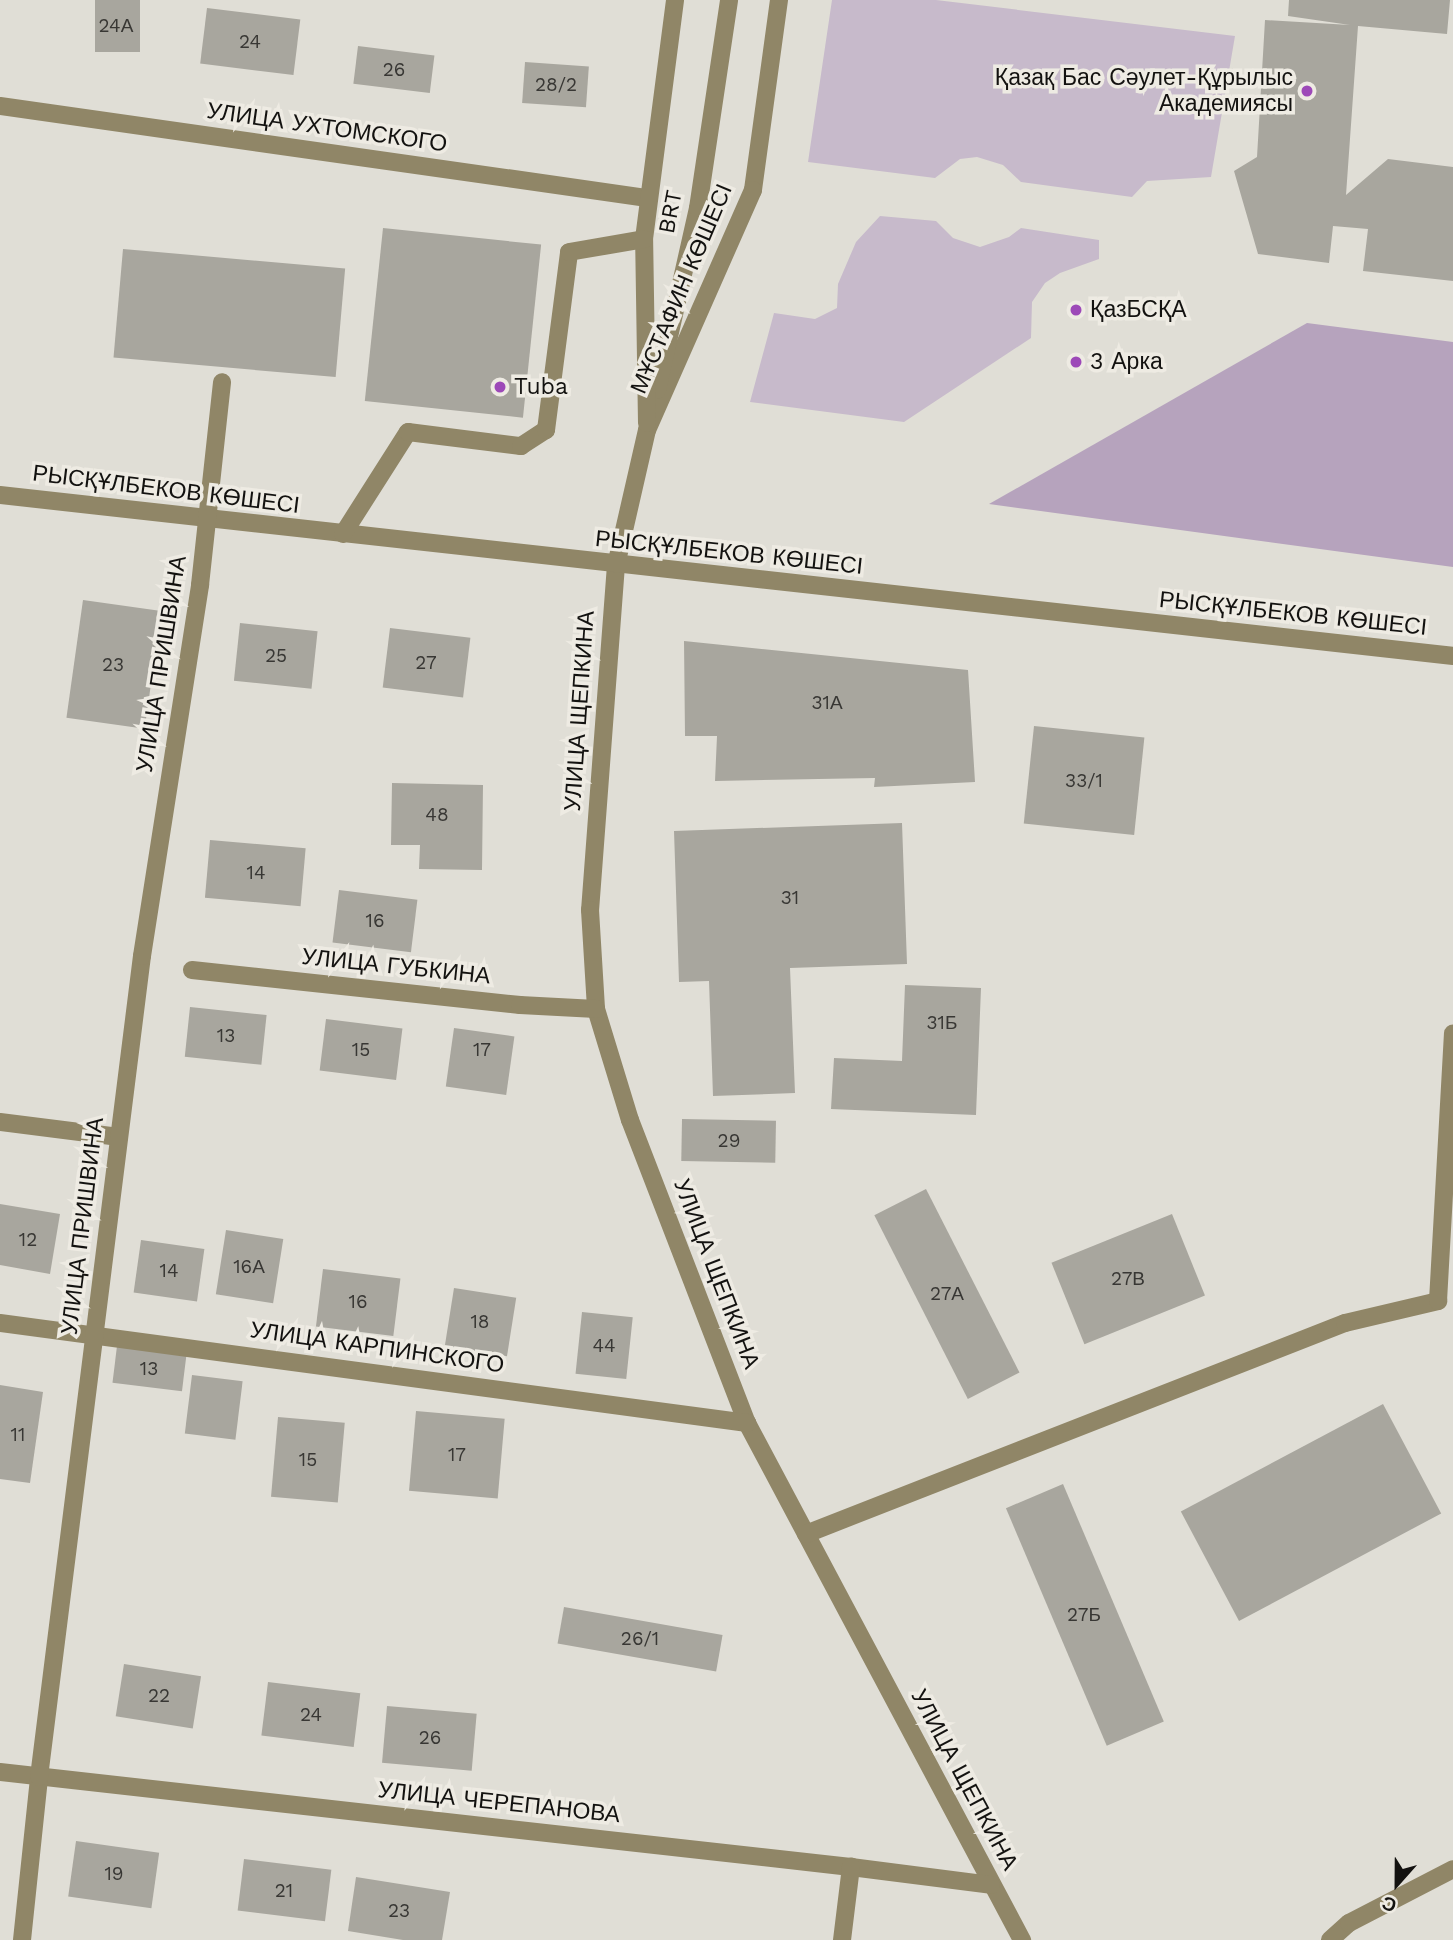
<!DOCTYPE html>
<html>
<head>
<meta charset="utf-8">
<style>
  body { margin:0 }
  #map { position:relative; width:1453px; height:1940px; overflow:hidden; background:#e0ded6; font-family:"Work Sans",sans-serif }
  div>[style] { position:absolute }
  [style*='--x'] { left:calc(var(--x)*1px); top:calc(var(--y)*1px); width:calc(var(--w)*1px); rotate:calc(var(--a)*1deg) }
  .green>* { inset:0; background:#c7bacb }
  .forest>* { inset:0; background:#b6a3bd }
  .building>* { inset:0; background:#a8a69e; transform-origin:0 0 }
  .minor>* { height:18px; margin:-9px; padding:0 9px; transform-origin:9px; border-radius:9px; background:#908667 }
  .dots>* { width:19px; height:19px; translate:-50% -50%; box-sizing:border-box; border:4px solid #eeebe3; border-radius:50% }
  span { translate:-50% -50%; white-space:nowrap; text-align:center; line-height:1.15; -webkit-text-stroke:7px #eeebe3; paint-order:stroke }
  .number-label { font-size:19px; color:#383734 }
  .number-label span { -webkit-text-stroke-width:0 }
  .poi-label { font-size:23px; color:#131210 }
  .right { translate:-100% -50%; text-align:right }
  .left { translate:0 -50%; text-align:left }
  .street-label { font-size:23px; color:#131210 }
  .north { position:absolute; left:1362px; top:1849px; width:70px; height:70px; -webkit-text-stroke:5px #eeebe3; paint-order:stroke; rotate:201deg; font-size:19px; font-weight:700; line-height:28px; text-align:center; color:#131210 }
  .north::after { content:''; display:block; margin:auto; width:24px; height:32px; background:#131210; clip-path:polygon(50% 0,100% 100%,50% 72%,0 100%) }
</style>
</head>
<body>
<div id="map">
  <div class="green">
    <i style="clip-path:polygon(832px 0,936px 0,1235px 36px,1211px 177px,1147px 181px,1132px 197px,1021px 182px,1003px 165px,977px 157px,960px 159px,935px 178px,808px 162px)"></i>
    <i style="clip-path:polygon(880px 216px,936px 221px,953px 238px,980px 247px,1009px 237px,1021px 228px,1099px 240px,1099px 259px,1060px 273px,1045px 283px,1032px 302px,1031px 338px,904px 422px,750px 402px,774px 313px,815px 319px,837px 308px,838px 284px,856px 242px)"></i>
  </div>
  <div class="forest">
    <i style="clip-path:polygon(1307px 323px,1453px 342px,1453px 567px,989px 504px)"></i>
  </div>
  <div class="building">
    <i style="left:95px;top:0;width:45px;height:52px"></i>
    <i style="clip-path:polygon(1289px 0,1450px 0,1447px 34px,1358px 26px,1346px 195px,1388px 159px,1453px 167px,1453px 281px,1363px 271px,1368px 229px,1333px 226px,1329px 263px,1258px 254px,1234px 171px,1257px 157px,1265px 20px,1350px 25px,1288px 16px)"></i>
    <i style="left:207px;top:8px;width:94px;height:56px;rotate:7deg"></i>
    <i style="left:358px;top:46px;width:77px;height:38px;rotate:7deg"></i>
    <i style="left:525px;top:62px;width:64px;height:41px;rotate:4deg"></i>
    <i style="left:383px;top:228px;width:159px;height:174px;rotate:6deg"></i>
    <i style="left:123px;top:249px;width:223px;height:109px;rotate:5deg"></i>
    <i style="left:83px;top:600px;width:79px;height:119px;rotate:8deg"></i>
    <i style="left:240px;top:623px;width:78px;height:58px;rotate:6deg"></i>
    <i style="left:390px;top:628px;width:81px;height:60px;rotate:7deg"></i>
    <i style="clip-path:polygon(684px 641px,968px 670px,975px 782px,874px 787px,875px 778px,715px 781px,717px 736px,685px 736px)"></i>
    <i style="left:1034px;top:726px;width:111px;height:98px;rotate:6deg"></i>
    <i style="clip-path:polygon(392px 783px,483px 785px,482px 870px,419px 869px,420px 845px,391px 845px)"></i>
    <i style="clip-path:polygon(902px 823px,907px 964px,790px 968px,795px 1093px,713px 1096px,709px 981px,679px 982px,674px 831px)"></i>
    <i style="left:210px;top:840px;width:96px;height:58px;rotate:5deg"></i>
    <i style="left:339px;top:890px;width:79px;height:53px;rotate:7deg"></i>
    <i style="clip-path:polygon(905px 985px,981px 988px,976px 1115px,831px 1109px,834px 1058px,902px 1061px)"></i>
    <i style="left:190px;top:1007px;width:77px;height:50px;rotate:6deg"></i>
    <i style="left:326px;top:1019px;width:77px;height:52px;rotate:7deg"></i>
    <i style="left:454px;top:1028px;width:61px;height:59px;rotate:8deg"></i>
    <i style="left:682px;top:1119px;width:94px;height:42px;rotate:1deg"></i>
    <i style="left:926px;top:1189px;width:206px;height:58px;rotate:63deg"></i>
    <i style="clip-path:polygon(0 1204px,60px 1214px,50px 1274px,0 1265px)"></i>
    <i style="left:1172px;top:1214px;width:88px;height:130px;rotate:68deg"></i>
    <i style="left:226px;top:1230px;width:58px;height:65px;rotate:9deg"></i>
    <i style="left:141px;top:1240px;width:64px;height:53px;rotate:8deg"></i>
    <i style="left:323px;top:1269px;width:78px;height:58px;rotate:7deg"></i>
    <i style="left:454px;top:1288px;width:63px;height:59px;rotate:9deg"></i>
    <i style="left:582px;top:1312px;width:51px;height:62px;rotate:6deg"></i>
    <i style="left:117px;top:1346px;width:70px;height:37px;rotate:7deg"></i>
    <i style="left:192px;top:1375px;width:51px;height:59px;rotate:7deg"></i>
    <i style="clip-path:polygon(0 1385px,43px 1392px,30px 1483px,0 1479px)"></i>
    <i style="left:1383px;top:1404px;width:124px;height:229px;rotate:62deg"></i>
    <i style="left:416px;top:1411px;width:89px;height:80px;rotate:5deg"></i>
    <i style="left:278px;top:1417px;width:67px;height:80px;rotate:5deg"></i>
    <i style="left:1063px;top:1484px;width:258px;height:62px;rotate:67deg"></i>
    <i style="left:564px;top:1607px;width:161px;height:37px;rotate:10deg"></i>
    <i style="left:124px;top:1664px;width:78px;height:53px;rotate:9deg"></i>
    <i style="left:268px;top:1682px;width:93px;height:54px;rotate:7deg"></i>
    <i style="left:387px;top:1706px;width:90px;height:57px;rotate:5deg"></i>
    <i style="left:76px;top:1841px;width:84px;height:56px;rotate:8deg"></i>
    <i style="left:244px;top:1859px;width:88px;height:52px;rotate:7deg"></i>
    <i style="clip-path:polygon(356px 1877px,450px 1892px,442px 1940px,403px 1940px,348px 1931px)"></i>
  </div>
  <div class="minor">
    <i style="--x:779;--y:0;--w:192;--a:97.8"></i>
    <i style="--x:753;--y:190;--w:262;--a:113.8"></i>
    <i style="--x:647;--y:430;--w:139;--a:102.9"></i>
    <i style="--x:616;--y:565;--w:346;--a:94.3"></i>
    <i style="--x:590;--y:910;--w:99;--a:86.5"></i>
    <i style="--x:596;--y:1009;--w:116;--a:73"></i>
    <i style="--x:630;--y:1120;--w:325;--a:68.9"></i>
    <i style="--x:747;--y:1423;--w:586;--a:61.99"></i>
    <i style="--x:0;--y:106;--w:654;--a:8.09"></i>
    <i style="--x:657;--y:390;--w:187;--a:-77.3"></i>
    <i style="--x:698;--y:208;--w:210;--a:-81.5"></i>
    <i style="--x:647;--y:423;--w:184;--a:-90.9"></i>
    <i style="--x:644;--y:239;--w:241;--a:-82.6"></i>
    <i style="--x:0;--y:495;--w:1462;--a:6.32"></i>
    <i style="--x:343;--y:534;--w:121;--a:-57.5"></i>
    <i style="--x:408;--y:432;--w:114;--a:7.1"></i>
    <i style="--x:521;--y:446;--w:30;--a:-33"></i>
    <i style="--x:546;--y:430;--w:179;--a:-82.6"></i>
    <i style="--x:569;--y:252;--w:76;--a:-9.8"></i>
    <i style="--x:192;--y:970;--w:330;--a:6.1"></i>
    <i style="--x:520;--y:1005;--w:76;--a:3"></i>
    <i style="--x:0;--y:1122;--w:120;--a:7.2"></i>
    <i style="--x:0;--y:1323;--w:754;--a:7.62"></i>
    <i style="--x:806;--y:1534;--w:579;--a:-21.38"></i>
    <i style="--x:1345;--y:1323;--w:96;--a:-13.3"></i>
    <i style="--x:1438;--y:1301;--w:268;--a:-86.8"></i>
    <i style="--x:0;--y:1772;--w:856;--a:6.37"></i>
    <i style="--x:851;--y:1867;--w:141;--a:7.3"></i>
    <i style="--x:22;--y:1940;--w:164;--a:-84"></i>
    <i style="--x:39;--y:1777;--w:827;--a:-82.85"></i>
    <i style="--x:142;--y:956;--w:376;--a:-81.1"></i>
    <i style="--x:200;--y:585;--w:204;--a:-83.8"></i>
    <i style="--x:842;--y:1940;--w:74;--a:-83"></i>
    <i style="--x:1330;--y:1940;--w:25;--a:-42"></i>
    <i style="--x:1349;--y:1923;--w:117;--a:-27.4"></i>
  </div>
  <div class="dots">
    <i style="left:1307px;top:91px;background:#9d49b8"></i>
    <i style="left:1076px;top:310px;background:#9d49b8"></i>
    <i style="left:1076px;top:362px;background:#9d49b8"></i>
    <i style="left:500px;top:387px;background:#9d49b8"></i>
  </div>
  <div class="number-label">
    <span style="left:116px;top:26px">24А</span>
    <span style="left:250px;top:42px">24</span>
    <span style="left:394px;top:70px">26</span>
    <span style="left:556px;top:85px">28/2</span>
    <span style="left:276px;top:656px">25</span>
    <span style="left:426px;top:663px">27</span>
    <span style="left:113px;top:665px">23</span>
    <span style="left:827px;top:703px">31А</span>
    <span style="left:1084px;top:781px">33/1</span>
    <span style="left:437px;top:815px">48</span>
    <span style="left:256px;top:873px">14</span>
    <span style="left:790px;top:898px">31</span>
    <span style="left:375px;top:921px">16</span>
    <span style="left:942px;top:1023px">31Б</span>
    <span style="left:226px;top:1036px">13</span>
    <span style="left:361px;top:1050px">15</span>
    <span style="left:482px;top:1050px">17</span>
    <span style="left:729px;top:1141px">29</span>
    <span style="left:28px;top:1240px">12</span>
    <span style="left:249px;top:1267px">16А</span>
    <span style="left:169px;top:1271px">14</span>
    <span style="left:1128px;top:1279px">27В</span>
    <span style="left:947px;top:1294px">27А</span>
    <span style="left:358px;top:1302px">16</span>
    <span style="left:480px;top:1322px">18</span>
    <span style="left:604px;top:1346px">44</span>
    <span style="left:149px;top:1369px">13</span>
    <span style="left:18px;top:1435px">11</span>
    <span style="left:457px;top:1455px">17</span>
    <span style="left:308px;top:1460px">15</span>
    <span style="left:1084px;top:1615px">27Б</span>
    <span style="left:640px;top:1639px">26/1</span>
    <span style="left:159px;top:1696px">22</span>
    <span style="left:311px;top:1715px">24</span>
    <span style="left:430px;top:1738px">26</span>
    <span style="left:114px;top:1874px">19</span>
    <span style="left:284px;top:1891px">21</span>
    <span style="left:399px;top:1911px">23</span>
  </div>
  <div class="poi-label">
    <span class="right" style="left:1293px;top:91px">Қазақ Бас Сәулет-Құрылыс<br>Академиясы</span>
    <span class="left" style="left:1090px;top:310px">ҚазБСҚА</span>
    <span class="left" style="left:1090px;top:362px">3 Арка</span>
    <span class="left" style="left:514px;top:387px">Tuba</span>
  </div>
  <div class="street-label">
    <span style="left:327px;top:128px;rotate:8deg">УЛИЦА УХТОМСКОГО</span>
    <span style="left:671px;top:212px;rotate:-79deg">BRT</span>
    <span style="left:682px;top:289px;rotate:-67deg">МҰСТАФИН КӨШЕСІ</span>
    <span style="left:166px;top:490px;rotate:7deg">РЫСҚҰЛБЕКОВ КӨШЕСІ</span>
    <span style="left:729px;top:553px;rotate:6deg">РЫСҚҰЛБЕКОВ КӨШЕСІ</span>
    <span style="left:1293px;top:614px;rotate:6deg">РЫСҚҰЛБЕКОВ КӨШЕСІ</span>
    <span style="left:162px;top:664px;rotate:-81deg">УЛИЦА ПРИШВИНА</span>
    <span style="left:580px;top:711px;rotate:-86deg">УЛИЦА ЩЕПКИНА</span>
    <span style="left:396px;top:967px;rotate:6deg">УЛИЦА ГУБКИНА</span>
    <span style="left:83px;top:1226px;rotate:-83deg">УЛИЦА ПРИШВИНА</span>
    <span style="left:716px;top:1274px;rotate:69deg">УЛИЦА ЩЕПКИНА</span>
    <span style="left:377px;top:1348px;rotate:8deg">УЛИЦА КАРПИНСКОГО</span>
    <span style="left:964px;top:1780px;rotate:62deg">УЛИЦА ЩЕПКИНА</span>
    <span style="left:499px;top:1803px;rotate:6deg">УЛИЦА ЧЕРЕПАНОВА</span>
  </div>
  <div class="north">С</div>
</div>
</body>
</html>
